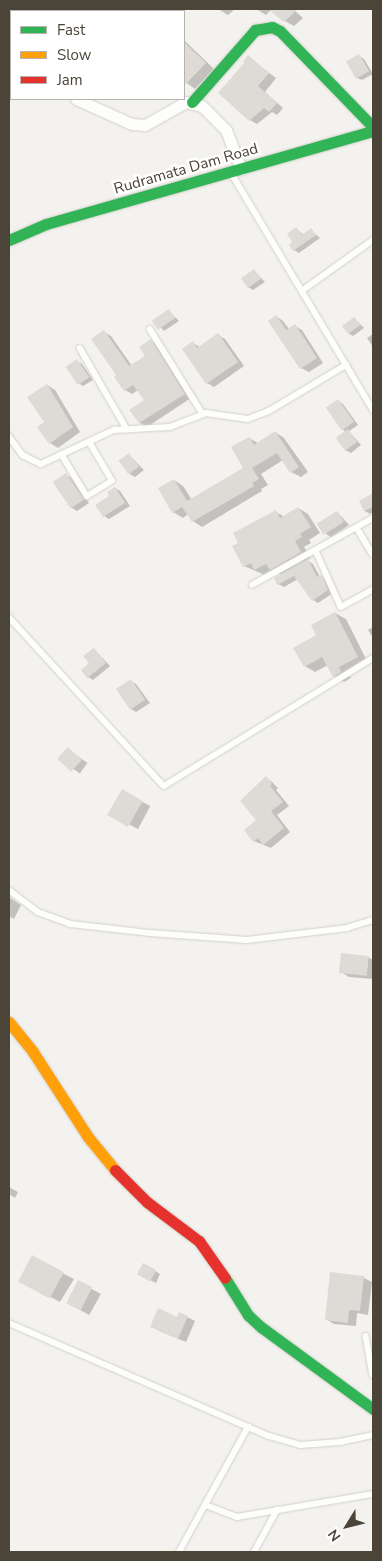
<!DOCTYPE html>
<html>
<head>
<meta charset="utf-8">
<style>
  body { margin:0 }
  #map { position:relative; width:382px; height:1561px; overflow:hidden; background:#f4f2ee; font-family:"Nunito Sans",sans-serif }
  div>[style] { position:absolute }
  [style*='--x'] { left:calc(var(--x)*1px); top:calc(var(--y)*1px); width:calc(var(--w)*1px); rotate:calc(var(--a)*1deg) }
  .shadow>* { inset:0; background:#0003; transform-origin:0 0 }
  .building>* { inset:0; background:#dedbd6; transform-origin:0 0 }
  .roads { filter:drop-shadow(0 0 1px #d2d0cb) drop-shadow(0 0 1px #d2d0cb) }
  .lane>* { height:5.5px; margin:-2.75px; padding:0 2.75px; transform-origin:2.75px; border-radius:2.75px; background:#fdfdfc }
  .street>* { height:11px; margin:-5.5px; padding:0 5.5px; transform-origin:5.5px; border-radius:5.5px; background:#fdfdfc }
  .fast>* { height:11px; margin:-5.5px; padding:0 5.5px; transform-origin:5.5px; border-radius:5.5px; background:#30b455 }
  .slow>* { height:11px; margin:-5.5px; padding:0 5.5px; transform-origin:5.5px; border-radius:5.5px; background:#ff9f0a }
  .jam>* { height:11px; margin:-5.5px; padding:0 5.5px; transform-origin:5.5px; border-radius:5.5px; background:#e5322d }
  span { translate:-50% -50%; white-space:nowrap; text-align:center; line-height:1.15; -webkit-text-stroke:5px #fff; paint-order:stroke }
  .street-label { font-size:15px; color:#4b4439 }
  .frame { position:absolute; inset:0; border:10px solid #4b4439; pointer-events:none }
  .legend { position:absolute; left:10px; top:10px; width:175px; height:90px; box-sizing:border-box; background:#fff; border:1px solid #b7b4b0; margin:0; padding:6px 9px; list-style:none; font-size:15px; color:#4b4439 }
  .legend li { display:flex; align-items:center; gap:10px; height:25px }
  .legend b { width:25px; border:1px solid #b7b4b0 }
  .north { position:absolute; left:322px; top:1501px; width:50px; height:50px; -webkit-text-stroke:4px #fff; paint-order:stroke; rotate:234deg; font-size:14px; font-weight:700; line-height:20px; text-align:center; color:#4b4439 }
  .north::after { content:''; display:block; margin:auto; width:18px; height:22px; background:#4b4439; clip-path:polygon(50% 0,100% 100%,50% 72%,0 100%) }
</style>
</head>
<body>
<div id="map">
  <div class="shadow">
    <i style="left:111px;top:9px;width:69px;height:3px"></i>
    <i style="clip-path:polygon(218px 9px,235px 9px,228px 15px)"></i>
    <i style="clip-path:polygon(256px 9px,293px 9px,303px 18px,294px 26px,278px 17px,271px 10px,266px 15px)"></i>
    <i style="clip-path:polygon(184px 40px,214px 69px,195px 89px,184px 81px)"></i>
    <i style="clip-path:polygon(359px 56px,364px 59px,373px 74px,362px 80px,357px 78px)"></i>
    <i style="clip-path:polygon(248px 57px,276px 78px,265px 92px,283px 108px,277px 115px,272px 112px,257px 124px,250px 120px,246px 63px)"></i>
    <i style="clip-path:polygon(296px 229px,304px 235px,311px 230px,320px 238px,299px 253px,294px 250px)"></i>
    <i style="clip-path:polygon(254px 271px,265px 282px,253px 290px,248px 287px)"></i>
    <i style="clip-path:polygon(169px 311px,179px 321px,164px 331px,154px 321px)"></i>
    <i style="clip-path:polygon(276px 316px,283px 321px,289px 329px,295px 326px,302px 330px,323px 363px,309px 372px,301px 368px,269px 321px)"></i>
    <i style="clip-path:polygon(354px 318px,364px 328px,353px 336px,348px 333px)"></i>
    <i style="clip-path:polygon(104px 332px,111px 336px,132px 366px,146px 356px,151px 341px,158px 345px,191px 398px,147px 427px,140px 423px,145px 400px,138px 390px,132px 394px,125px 390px)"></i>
    <i style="clip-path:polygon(373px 334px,373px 347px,367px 338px)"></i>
    <i style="clip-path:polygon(218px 335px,225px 339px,244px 366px,214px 387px,207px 383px,193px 343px,200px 347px)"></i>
    <i style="clip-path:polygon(77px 361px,82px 364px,93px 380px,83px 386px,78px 383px)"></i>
    <i style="clip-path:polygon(47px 385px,55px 390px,80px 432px,58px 448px,50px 443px,46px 422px)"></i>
    <i style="clip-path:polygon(338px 401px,343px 404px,358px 425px,349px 431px,361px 445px,351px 453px,345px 450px,346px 432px,342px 429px)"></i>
    <i style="clip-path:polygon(275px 432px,284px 438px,308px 472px,301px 477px,291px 472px,283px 460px,261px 474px,268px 485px,261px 489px,262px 491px,202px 527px,193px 521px,188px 514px,183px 518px,173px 512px,174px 480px,183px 486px,192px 500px,245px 468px,249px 438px,258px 443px)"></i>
    <i style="clip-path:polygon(129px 455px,144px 470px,135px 477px,130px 474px)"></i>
    <i style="clip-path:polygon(66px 475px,71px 478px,89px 503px,77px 511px,72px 508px)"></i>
    <i style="clip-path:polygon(115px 488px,120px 491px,130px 506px,109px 519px,104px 516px,97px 505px,111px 496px)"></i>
    <i style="clip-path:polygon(373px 495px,373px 512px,370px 514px,365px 511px,360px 502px)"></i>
    <i style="clip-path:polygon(298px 508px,308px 514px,320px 533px,309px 540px,311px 543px,304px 547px,311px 558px,307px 560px,313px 564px,320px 577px,326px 579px,333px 593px,318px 603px,313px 600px,298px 579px,284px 587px,278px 584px,282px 575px,273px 570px,265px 575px,244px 566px,240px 543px,276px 512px,285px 517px)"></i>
    <i style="clip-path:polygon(337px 512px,349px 525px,331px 537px,326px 534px)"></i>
    <i style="clip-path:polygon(335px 613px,346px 619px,368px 663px,349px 674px,351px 678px,344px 682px,334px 676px,328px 665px,315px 672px,305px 666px,318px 635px)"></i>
    <i style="clip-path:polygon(373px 627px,373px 638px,368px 630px)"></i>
    <i style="clip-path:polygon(94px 649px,110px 666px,93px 680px,88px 677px)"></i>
    <i style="clip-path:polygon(131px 681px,136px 684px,150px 703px,136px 712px,131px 709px)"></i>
    <i style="left:68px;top:749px;width:24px;height:13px;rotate:36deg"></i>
    <i style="clip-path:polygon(266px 778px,272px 782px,278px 788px,276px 790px,289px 806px,277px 815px,290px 832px,271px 848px,254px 841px)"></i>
    <i style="left:122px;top:791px;width:32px;height:26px;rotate:28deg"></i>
    <i style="clip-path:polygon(9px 897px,21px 905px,14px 919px,9px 916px)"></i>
    <i style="clip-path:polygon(368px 957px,373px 960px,373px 979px,349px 977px,341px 972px)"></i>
    <i style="clip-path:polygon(9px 1187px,18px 1192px,15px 1198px,9px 1194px)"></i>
    <i style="clip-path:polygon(32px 1257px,74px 1279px,60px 1302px,30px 1286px)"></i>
    <i style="clip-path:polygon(155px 1271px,160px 1274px,156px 1283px,144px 1277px)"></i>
    <i style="clip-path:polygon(331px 1274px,364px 1278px,372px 1282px,368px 1315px,357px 1313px,356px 1326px,334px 1324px,326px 1319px)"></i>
    <i style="left:79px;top:1282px;width:25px;height:24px;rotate:29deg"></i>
    <i style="clip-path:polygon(187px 1317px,195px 1321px,186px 1342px,159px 1331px,178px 1318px)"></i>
  </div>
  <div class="building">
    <i style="clip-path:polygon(268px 9px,298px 9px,284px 22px)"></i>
    <i style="clip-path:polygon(184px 42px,206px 63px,184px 86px)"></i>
    <i style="left:359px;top:54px;width:20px;height:15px;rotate:60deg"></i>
    <i style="clip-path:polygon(248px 55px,269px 73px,258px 86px,277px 103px,269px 112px,264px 108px,249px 121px,218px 93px,244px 63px,243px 62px)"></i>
    <i style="clip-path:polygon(296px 227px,302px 235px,311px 228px,316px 235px,293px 251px,289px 245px,292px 242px,287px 234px)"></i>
    <i style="left:254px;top:269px;width:12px;height:16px;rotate:55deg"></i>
    <i style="left:169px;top:309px;width:11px;height:21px;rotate:56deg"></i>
    <i style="clip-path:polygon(276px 315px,286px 330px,295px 324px,317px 358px,300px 369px,268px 321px)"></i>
    <i style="left:354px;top:317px;width:10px;height:15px;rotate:53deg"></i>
    <i style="clip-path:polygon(104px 330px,129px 366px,145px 356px,139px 347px,151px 339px,185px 394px,139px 423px,129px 410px,144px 400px,133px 385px,124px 391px,114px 377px,116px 375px,91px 339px)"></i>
    <i style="clip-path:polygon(218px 333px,238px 362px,206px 384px,182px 349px,193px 341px,197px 348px)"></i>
    <i style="left:77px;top:359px;width:22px;height:14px;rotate:56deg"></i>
    <i style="clip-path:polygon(47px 384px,73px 427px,49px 444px,37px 427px,44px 422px,27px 397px)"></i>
    <i style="left:338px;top:399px;width:28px;height:15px;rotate:55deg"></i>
    <i style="left:348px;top:429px;width:16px;height:15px;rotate:55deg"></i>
    <i style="clip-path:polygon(275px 431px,299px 467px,290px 473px,277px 453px,252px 468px,259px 479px,252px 483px,254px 486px,192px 522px,182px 507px,172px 513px,158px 488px,174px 479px,187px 501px,243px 468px,231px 447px,249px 437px,254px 445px)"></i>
    <i style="left:129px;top:453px;width:17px;height:13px;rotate:54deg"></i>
    <i style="left:66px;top:473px;width:32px;height:16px;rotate:56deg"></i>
    <i style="clip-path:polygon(115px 487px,125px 503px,103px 517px,95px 505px,109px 496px,107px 492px)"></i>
    <i style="clip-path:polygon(373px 493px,373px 507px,364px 511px,359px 501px)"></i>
    <i style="clip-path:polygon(298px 507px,311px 527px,300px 534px,302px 537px,295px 541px,301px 552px,270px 570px,266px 564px,254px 570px,251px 563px,243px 567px,232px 546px,238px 543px,233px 533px,276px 510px,280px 518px)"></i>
    <i style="left:337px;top:511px;width:13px;height:24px;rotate:58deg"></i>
    <i style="clip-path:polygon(308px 559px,317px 577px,321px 575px,323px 577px,328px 590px,312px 601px,294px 576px,277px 585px,274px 578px)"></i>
    <i style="clip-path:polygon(335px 612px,358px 657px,339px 667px,341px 672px,333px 677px,322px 657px,304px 667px,293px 648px,316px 635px,311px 625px)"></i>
    <i style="clip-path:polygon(94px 648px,106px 663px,87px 678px,81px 670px,89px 663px,83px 656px)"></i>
    <i style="left:131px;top:679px;width:25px;height:18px;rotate:56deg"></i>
    <i style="left:68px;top:747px;width:19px;height:16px;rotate:43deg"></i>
    <i style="clip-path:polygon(266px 776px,272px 784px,270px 786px,283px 802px,271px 811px,284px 828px,263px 845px,258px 838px,253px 842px,244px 830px,256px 820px,240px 801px)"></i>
    <i style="left:122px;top:789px;width:24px;height:30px;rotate:30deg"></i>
    <i style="left:341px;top:953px;width:28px;height:20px;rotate:6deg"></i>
    <i style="left:32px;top:1255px;width:36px;height:30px;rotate:28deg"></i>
    <i style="left:143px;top:1263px;width:15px;height:13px;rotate:28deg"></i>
    <i style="clip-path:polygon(330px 1272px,364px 1276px,360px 1311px,349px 1310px,348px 1323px,325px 1320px)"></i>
    <i style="left:78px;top:1280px;width:16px;height:26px;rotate:27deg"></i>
    <i style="clip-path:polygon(158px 1308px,177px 1317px,179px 1312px,188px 1316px,178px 1339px,150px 1327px)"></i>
  </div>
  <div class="roads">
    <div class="lane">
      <i style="--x:232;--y:174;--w:275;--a:59.1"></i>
      <i style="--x:303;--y:290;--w:86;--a:-35.5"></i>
      <i style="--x:150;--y:329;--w:100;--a:58.1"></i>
      <i style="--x:80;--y:348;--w:94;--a:59.9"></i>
      <i style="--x:9;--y:436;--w:24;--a:54"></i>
      <i style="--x:23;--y:455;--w:20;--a:27"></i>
      <i style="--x:41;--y:464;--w:81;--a:-25"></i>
      <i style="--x:114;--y:430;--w:56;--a:-3.1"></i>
      <i style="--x:170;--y:427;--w:39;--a:-21"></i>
      <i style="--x:206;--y:413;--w:42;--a:8.1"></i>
      <i style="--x:248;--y:419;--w:22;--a:-21"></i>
      <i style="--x:269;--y:411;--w:90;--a:-30.9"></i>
      <i style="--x:62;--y:455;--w:48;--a:58.6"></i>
      <i style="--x:87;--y:496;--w:29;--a:-31"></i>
      <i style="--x:112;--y:481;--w:45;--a:-120.5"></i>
      <i style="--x:357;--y:528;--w:31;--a:59"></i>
      <i style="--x:316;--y:551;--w:61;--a:65.9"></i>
      <i style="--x:341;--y:607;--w:37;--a:-29"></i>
      <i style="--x:252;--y:585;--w:138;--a:-29"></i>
      <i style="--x:9;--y:617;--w:229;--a:47.5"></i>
      <i style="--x:164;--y:786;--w:245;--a:-31.5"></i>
      <i style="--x:9;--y:890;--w:36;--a:37"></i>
      <i style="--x:38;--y:912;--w:35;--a:20"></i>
      <i style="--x:71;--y:924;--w:80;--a:6.5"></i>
      <i style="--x:150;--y:933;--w:97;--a:4.1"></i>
      <i style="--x:247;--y:940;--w:101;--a:-6.8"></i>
      <i style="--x:347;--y:928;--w:27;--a:-17"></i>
      <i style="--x:9;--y:1323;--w:283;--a:23.5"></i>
      <i style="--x:269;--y:1436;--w:32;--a:16"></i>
      <i style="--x:300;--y:1445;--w:40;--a:-4.3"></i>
      <i style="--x:340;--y:1442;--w:34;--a:-12"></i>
      <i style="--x:366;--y:1336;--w:39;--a:80"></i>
      <i style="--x:206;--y:1505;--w:33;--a:21"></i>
      <i style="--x:237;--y:1517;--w:138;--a:-9.6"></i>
      <i style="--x:179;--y:1552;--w:143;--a:-61.1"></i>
      <i style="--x:254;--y:1552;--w:48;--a:-61.3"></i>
    </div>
    <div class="street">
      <i style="--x:98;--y:9;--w:3;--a:45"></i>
      <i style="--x:9;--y:68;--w:2;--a:27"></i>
      <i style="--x:76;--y:99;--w:61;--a:24.1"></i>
      <i style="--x:132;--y:124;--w:13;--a:4"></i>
      <i style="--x:145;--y:125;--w:47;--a:-29.3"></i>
      <i style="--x:186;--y:102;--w:16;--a:14"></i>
      <i style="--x:202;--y:106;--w:34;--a:45"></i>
      <i style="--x:226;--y:130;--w:42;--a:69"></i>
    </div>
    <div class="fast">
      <i style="--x:192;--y:102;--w:96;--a:-48.8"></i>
      <i style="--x:255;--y:30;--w:17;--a:-10"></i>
      <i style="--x:272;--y:27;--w:9;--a:27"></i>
      <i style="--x:280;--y:31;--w:134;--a:45.9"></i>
      <i style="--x:9;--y:240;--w:40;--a:-23.4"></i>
      <i style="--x:46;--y:224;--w:340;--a:-15.9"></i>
      <i style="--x:225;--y:1278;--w:44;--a:58.1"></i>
      <i style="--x:248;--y:1315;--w:18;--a:43"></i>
      <i style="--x:261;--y:1327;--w:139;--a:36.2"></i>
    </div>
    <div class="slow">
      <i style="--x:9;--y:1022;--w:38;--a:51"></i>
      <i style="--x:33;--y:1052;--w:101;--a:57.1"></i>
      <i style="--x:88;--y:1137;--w:43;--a:50.7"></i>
    </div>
    <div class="jam">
      <i style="--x:115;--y:1170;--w:45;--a:45"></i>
      <i style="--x:147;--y:1202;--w:65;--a:36.9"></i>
      <i style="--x:199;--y:1241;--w:45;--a:54.9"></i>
    </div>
  </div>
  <div class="street-label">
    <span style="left:186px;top:169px;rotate:-16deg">Rudramata Dam Road</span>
  </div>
  <div class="frame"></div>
  <ul class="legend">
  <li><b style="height:6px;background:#30b455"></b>Fast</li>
  <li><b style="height:6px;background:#ff9f0a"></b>Slow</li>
  <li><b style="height:6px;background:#e5322d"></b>Jam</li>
  </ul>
  <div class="north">N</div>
</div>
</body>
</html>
